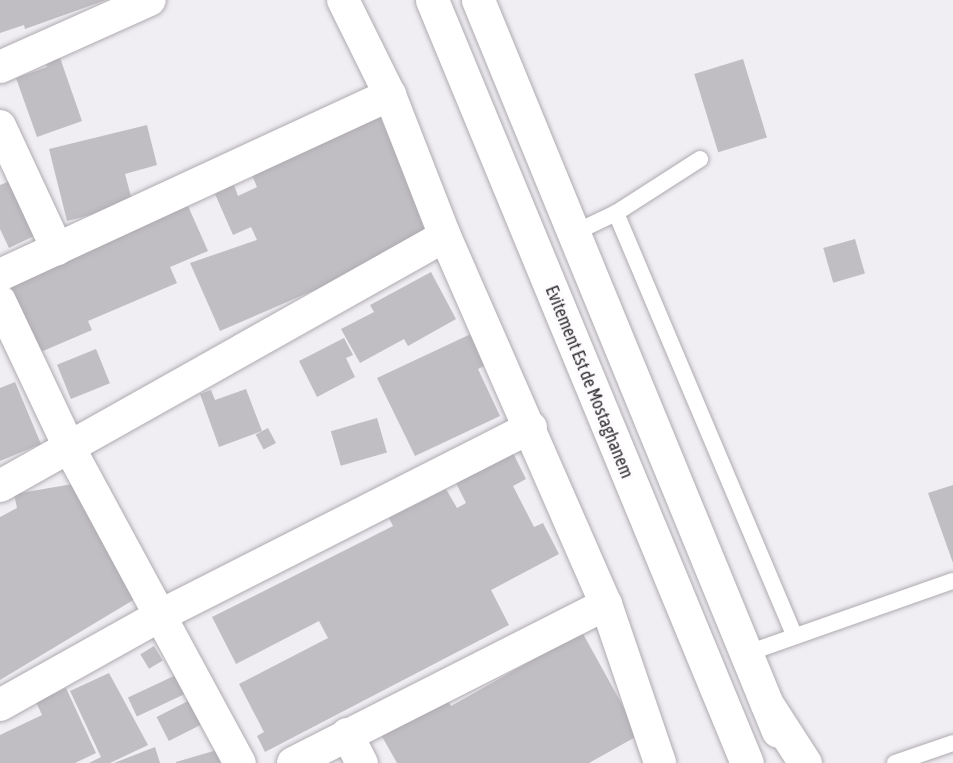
<!DOCTYPE html>
<html>
<head>
<meta charset="utf-8">
<style>
  body { margin:0 }
  #map { position:relative; width:953px; height:763px; overflow:hidden; background:#f0edf3; font-family:"Asap Condensed",sans-serif }
  div>[style] { position:absolute }
  [style*='--x'] { left:calc(var(--x)*1px); top:calc(var(--y)*1px); width:calc(var(--w)*1px); rotate:calc(var(--a)*1deg) }
  .building>* { inset:0; background:#c0bdc3; transform-origin:0 0 }
  .roads { filter:drop-shadow(0 0 2px #aeabb0) drop-shadow(0 0 2px #aeabb0) }
  .service>* { height:16px; margin:-8px; padding:0 8px; transform-origin:8px; border-radius:8px; background:#fff }
  .minor>* { height:32px; margin:-16px; padding:0 16px; transform-origin:16px; border-radius:16px; background:#fff }
  .trunk>* { height:33px; margin:-16.5px; padding:0 16.5px; transform-origin:16.5px; border-radius:16.5px; background:#fff }
  .motorway>* { height:33px; margin:-16.5px; padding:0 16.5px; transform-origin:16.5px; border-radius:16.5px; background:#fff }
  span { translate:-50% -50%; white-space:nowrap; text-align:center; line-height:1.15; -webkit-text-stroke:6px #fdfbfe; paint-order:stroke }
  .street-label { font-size:18px; color:#323033 }
</style>
</head>
<body>
<div id="map">
  <div class="building">
    <i style="clip-path:polygon(0 0,106px 0,25px 29px,24px 25px,0 33px)"></i>
    <i style="clip-path:polygon(58px 52px,82px 121px,37px 137px,16px 78px,47px 67px,43px 57px)"></i>
    <i style="left:743px;top:59px;width:82px;height:51px;rotate:73deg"></i>
    <i style="clip-path:polygon(380px 117px,433px 239px,220px 331px,190px 263px,257px 240px,251px 227px,233px 235px,215px 194px,234px 185px,238px 196px,257px 187px,251px 173px)"></i>
    <i style="clip-path:polygon(147px 125px,157px 165px,125px 174px,133px 204px,67px 221px,49px 149px)"></i>
    <i style="clip-path:polygon(15px 179px,34px 236px,9px 248px,0 229px,0 185px)"></i>
    <i style="clip-path:polygon(188px 206px,208px 251px,170px 267px,177px 283px,88px 321px,92px 330px,36px 354px,6px 284px)"></i>
    <i style="left:855px;top:239px;width:36px;height:33px;rotate:74deg"></i>
    <i style="clip-path:polygon(431px 272px,456px 319px,408px 346px,404px 339px,360px 363px,341px 329px,374px 312px,370px 305px)"></i>
    <i style="clip-path:polygon(475px 332px,490px 363px,478px 369px,500px 416px,415px 456px,377px 378px)"></i>
    <i style="clip-path:polygon(344px 338px,353px 355px,346px 358px,355px 377px,317px 397px,299px 361px)"></i>
    <i style="left:96px;top:349px;width:37px;height:42px;rotate:68deg"></i>
    <i style="clip-path:polygon(15px 382px,41px 444px,0 461px,0 388px)"></i>
    <i style="clip-path:polygon(246px 389px,262px 431px,219px 447px,200px 394px,211px 390px,215px 400px)"></i>
    <i style="left:377px;top:418px;width:36px;height:48px;rotate:74deg"></i>
    <i style="left:268px;top:428px;width:17px;height:14px;rotate:62deg"></i>
    <i style="clip-path:polygon(510px 447px,526px 479px,513px 486px,534px 527px,543px 523px,559px 554px,491px 590px,509px 625px,265px 752px,257px 736px,264px 732px,239px 684px,328px 638px,319px 621px,236px 664px,212px 617px,393px 526px,389px 518px,446px 489px,457px 508px,466px 503px,453px 477px)"></i>
    <i style="clip-path:polygon(73px 484px,140px 596px,0 680px,0 517px,17px 508px,14px 494px)"></i>
    <i style="clip-path:polygon(953px 485px,953px 563px,928px 493px)"></i>
    <i style="clip-path:polygon(582px 632px,639px 735px,589px 763px,397px 763px,380px 733px,445px 696px,451px 706px)"></i>
    <i style="left:154px;top:646px;width:17px;height:16px;rotate:59deg"></i>
    <i style="clip-path:polygon(109px 673px,148px 745px,110px 763px,89px 763px,101px 757px,70px 691px)"></i>
    <i style="left:176px;top:675px;width:21px;height:53px;rotate:65deg"></i>
    <i style="clip-path:polygon(66px 688px,96px 753px,75px 763px,0 763px,0 735px,42px 715px,36px 702px)"></i>
    <i style="left:194px;top:698px;width:27px;height:42px;rotate:63deg"></i>
    <i style="clip-path:polygon(155px 747px,160px 763px,114px 763px)"></i>
    <i style="clip-path:polygon(217px 750px,221px 763px,176px 763px,176px 762px)"></i>
  </div>
  <div class="roads">
    <div class="service">
      <i style="--x:616;--y:213;--w:458;--a:67.1"></i>
      <i style="--x:574;--y:233;--w:47;--a:-25.5"></i>
      <i style="--x:616;--y:213;--w:100;--a:-32.7"></i>
      <i style="--x:748;--y:653;--w:217;--a:-19.4"></i>
      <i style="--x:895;--y:763;--w:61;--a:-19"></i>
    </div>
    <div class="minor">
      <i style="--x:343;--y:0;--w:106;--a:63.7"></i>
      <i style="--x:390;--y:95;--w:151;--a:68.7"></i>
      <i style="--x:445;--y:236;--w:402;--a:66.4"></i>
      <i style="--x:606;--y:604;--w:168;--a:71.2"></i>
      <i style="--x:0;--y:67;--w:164;--a:-24.1"></i>
      <i style="--x:0;--y:126;--w:136;--a:65.1"></i>
      <i style="--x:0;--y:275;--w:430;--a:-24.8"></i>
      <i style="--x:0;--y:301;--w:164;--a:64.7"></i>
      <i style="--x:70;--y:449;--w:357;--a:61.6"></i>
      <i style="--x:0;--y:486;--w:510;--a:-29.33"></i>
      <i style="--x:0;--y:705;--w:182;--a:-29.2"></i>
      <i style="--x:159;--y:616;--w:417;--a:-26.9"></i>
      <i style="--x:347;--y:734;--w:33;--a:63"></i>
      <i style="--x:293;--y:763;--w:351;--a:-26.9"></i>
    </div>
    <div class="trunk">
      <i style="--x:432;--y:0;--w:825;--a:67.57"></i>
      <i style="--x:478;--y:0;--w:790;--a:67.69"></i>
    </div>
    <div class="motorway">
      <i style="--x:767;--y:704;--w:70;--a:57.2"></i>
    </div>
  </div>
  <div class="street-label">
    <span style="left:589px;top:382px;rotate:68deg">Evitement Est de Mostaghanem</span>
  </div>
</div>
</body>
</html>
